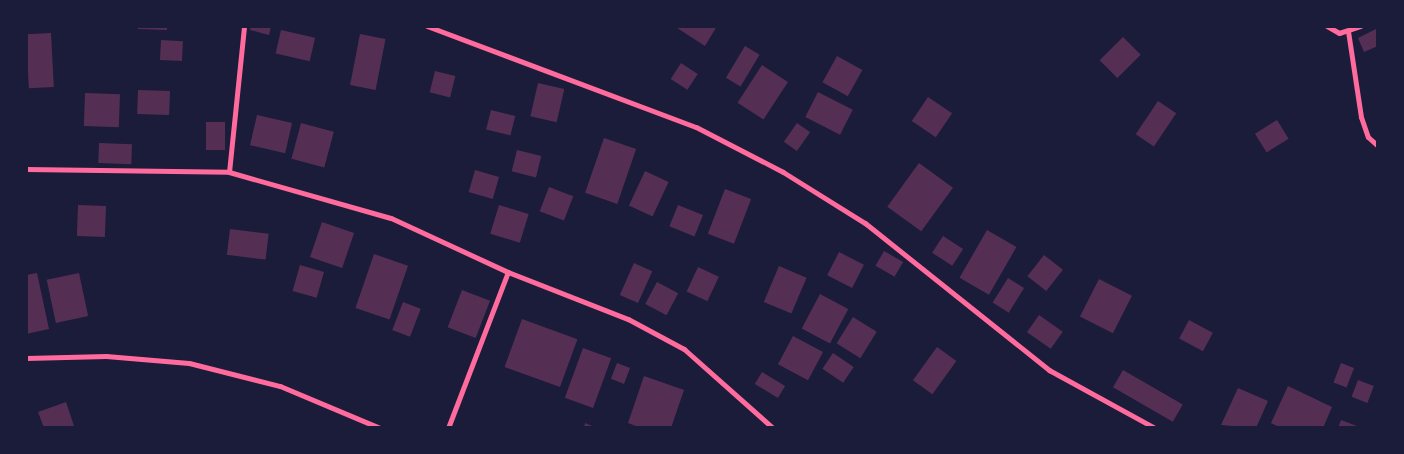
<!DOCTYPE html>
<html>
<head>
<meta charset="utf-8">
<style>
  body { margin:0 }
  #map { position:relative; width:1404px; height:454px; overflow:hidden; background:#1b1b3a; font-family:"PT Sans",sans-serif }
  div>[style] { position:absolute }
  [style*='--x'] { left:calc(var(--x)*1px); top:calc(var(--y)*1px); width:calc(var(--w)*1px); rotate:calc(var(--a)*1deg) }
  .building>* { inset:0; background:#542f53; transform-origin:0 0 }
  .minor>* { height:5px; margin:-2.5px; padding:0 2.5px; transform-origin:2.5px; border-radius:2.5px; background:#ff6b9d }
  span { translate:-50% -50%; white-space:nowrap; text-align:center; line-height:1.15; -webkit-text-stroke:4.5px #1b1b3a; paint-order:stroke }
  .frame { position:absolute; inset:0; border:28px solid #1b1b3a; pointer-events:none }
</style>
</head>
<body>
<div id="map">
  <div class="building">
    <i style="clip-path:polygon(138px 26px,167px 26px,167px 30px,138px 29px)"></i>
    <i style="clip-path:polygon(251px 26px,271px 26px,269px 35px,250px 30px)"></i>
    <i style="clip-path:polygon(674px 26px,717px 26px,705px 46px)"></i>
    <i style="clip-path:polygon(1378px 28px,1378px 46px,1364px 52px,1358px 38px)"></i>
    <i style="left:281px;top:30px;width:35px;height:24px;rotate:13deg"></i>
    <i style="left:51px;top:33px;width:54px;height:25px;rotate:87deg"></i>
    <i style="left:360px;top:34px;width:26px;height:52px;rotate:11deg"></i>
    <i style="left:1123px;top:37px;width:25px;height:33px;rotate:45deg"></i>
    <i style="left:161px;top:40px;width:22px;height:20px;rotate:3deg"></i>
    <i style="left:745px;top:46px;width:17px;height:37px;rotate:31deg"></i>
    <i style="left:837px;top:56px;width:29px;height:30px;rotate:29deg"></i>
    <i style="left:681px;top:63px;width:20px;height:19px;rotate:33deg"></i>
    <i style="left:762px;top:65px;width:31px;height:45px;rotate:33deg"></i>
    <i style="left:435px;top:71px;width:21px;height:22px;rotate:14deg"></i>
    <i style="left:538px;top:83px;width:27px;height:34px;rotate:13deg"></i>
    <i style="left:138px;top:90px;width:32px;height:24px;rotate:2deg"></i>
    <i style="left:818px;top:92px;width:39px;height:28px;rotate:27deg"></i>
    <i style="left:85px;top:93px;width:35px;height:33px;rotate:2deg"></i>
    <i style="left:928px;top:97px;width:29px;height:29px;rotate:34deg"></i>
    <i style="left:1158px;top:101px;width:22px;height:40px;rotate:34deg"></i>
    <i style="left:491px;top:110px;width:25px;height:20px;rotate:14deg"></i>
    <i style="left:257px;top:115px;width:36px;height:31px;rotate:13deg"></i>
    <i style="left:1277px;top:120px;width:22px;height:26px;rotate:58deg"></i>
    <i style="left:206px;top:122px;width:19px;height:28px"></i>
    <i style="left:301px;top:123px;width:34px;height:37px;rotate:15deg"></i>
    <i style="left:797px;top:123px;width:16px;height:23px;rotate:35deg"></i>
    <i style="left:604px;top:138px;width:34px;height:58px;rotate:19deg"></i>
    <i style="left:99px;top:143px;width:33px;height:20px;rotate:2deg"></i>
    <i style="left:517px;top:150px;width:25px;height:22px;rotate:14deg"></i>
    <i style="left:919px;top:163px;width:42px;height:54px;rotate:36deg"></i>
    <i style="left:475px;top:170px;width:25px;height:23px;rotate:16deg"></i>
    <i style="left:645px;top:171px;width:26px;height:38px;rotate:25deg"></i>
    <i style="left:549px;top:187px;width:26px;height:26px;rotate:21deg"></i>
    <i style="left:725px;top:189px;width:28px;height:48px;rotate:21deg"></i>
    <i style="left:78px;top:205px;width:28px;height:31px;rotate:2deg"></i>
    <i style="left:499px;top:205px;width:31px;height:30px;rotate:17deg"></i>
    <i style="left:678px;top:205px;width:27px;height:23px;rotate:22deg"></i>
    <i style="left:322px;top:222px;width:34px;height:37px;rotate:19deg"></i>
    <i style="left:230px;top:229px;width:39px;height:26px;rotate:7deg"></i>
    <i style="left:987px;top:230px;width:34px;height:55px;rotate:30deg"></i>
    <i style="left:943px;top:236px;width:24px;height:20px;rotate:33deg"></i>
    <i style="left:884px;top:251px;width:22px;height:17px;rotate:30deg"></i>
    <i style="left:839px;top:252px;width:28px;height:26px;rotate:27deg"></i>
    <i style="left:374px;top:254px;width:36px;height:57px;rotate:19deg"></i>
    <i style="left:1044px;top:255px;width:24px;height:27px;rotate:38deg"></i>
    <i style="left:634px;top:263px;width:20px;height:35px;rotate:24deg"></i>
    <i style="left:300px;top:265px;width:25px;height:27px;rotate:16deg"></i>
    <i style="left:779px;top:266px;width:30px;height:39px;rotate:23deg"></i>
    <i style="left:698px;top:267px;width:23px;height:27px;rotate:25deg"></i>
    <i style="clip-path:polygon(37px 273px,49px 329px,26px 334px,26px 275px)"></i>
    <i style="left:79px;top:273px;width:44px;height:33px;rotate:78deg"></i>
    <i style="left:1008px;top:278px;width:19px;height:29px;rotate:32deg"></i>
    <i style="left:1099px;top:279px;width:37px;height:42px;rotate:27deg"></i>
    <i style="left:657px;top:282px;width:24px;height:25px;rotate:28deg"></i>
    <i style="left:462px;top:290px;width:30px;height:40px;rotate:21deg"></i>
    <i style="left:820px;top:294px;width:32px;height:39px;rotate:28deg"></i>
    <i style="left:403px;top:302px;width:19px;height:30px;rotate:21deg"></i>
    <i style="left:1039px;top:315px;width:29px;height:21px;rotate:35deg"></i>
    <i style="left:853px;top:317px;width:28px;height:31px;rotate:32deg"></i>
    <i style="left:522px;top:319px;width:59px;height:51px;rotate:20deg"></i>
    <i style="left:1189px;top:320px;width:27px;height:21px;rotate:28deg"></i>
    <i style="left:793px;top:336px;width:34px;height:32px;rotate:28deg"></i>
    <i style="left:937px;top:347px;width:24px;height:41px;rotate:36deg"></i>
    <i style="left:583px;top:348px;width:30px;height:53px;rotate:20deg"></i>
    <i style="left:833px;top:353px;width:25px;height:19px;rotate:34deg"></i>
    <i style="left:617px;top:363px;width:14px;height:17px;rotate:21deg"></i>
    <i style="left:1341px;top:363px;width:14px;height:21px;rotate:21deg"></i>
    <i style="left:1123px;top:370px;width:69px;height:20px;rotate:30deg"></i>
    <i style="left:762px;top:372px;width:27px;height:14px;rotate:31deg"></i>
    <i style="clip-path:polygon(644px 376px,684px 390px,671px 428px,641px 428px,628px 423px)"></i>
    <i style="left:1358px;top:380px;width:17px;height:18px;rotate:21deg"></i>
    <i style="clip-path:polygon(1288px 386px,1332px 407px,1323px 428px,1281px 428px,1271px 423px)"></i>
    <i style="clip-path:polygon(1238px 388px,1268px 401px,1256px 428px,1221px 425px)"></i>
    <i style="clip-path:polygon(66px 402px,74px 426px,44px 428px,38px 412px)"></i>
    <i style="clip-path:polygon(1341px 420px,1357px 426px,1356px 428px,1338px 428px)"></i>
    <i style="clip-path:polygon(585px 423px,597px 428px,584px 428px)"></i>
  </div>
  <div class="minor">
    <i style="--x:427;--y:26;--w:287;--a:20.6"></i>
    <i style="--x:696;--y:127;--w:98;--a:27.3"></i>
    <i style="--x:783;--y:172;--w:97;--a:31.9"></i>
    <i style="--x:865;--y:223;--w:236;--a:38.6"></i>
    <i style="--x:1049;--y:370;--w:121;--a:28.7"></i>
    <i style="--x:1327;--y:26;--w:14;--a:30"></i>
    <i style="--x:1339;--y:33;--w:22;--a:-18"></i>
    <i style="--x:1348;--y:31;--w:87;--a:81.4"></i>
    <i style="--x:1361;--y:117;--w:21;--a:71"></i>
    <i style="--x:1368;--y:137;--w:13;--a:42"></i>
    <i style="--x:26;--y:169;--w:203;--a:0.8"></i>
    <i style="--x:229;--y:172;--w:168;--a:15.9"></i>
    <i style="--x:391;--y:218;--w:129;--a:24.8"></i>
    <i style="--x:508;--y:272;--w:129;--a:21.4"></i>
    <i style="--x:628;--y:319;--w:64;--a:28.2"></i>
    <i style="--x:684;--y:349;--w:119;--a:41.6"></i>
    <i style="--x:229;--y:172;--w:147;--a:-84.1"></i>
    <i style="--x:26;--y:358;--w:80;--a:-1.4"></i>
    <i style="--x:106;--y:356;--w:83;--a:4.8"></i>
    <i style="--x:189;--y:363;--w:94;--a:14.2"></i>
    <i style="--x:280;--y:386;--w:108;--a:22.8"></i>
    <i style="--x:448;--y:428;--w:167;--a:-69"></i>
  </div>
  <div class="frame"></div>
</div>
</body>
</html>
